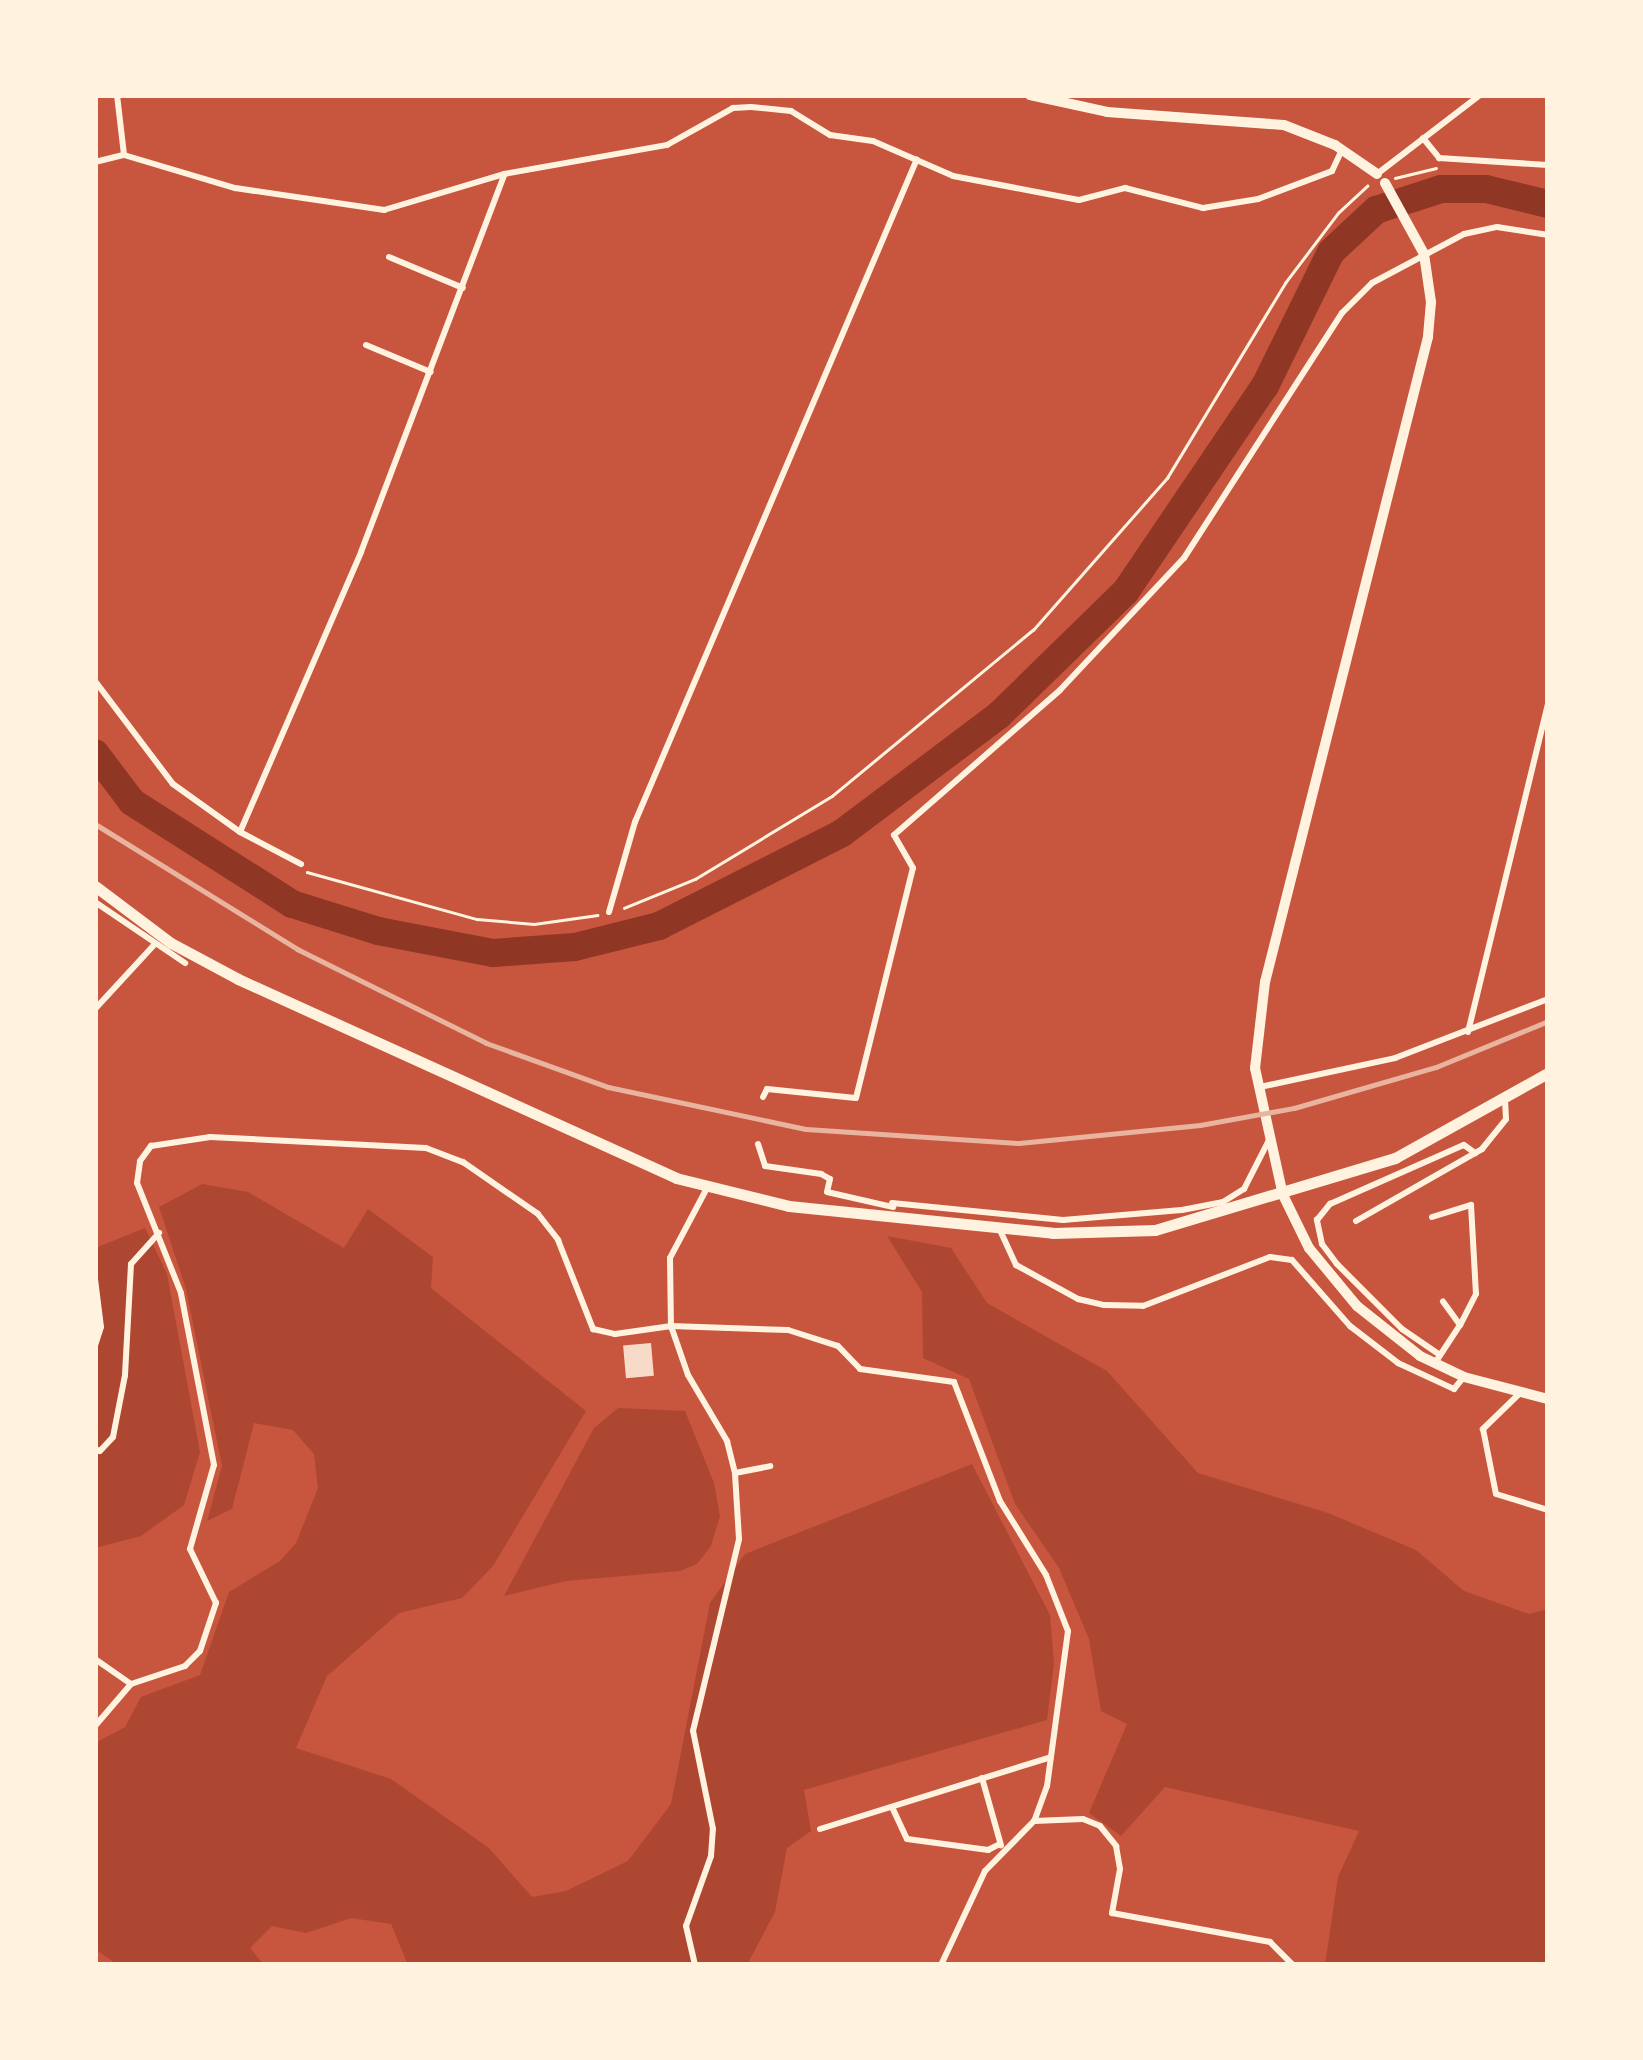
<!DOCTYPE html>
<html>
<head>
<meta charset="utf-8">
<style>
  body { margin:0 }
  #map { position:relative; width:1643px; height:2060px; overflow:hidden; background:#c8553d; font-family:Ubuntu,sans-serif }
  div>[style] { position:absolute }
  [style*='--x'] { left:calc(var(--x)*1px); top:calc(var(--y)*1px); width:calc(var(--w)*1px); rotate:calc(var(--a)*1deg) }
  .green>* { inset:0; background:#ae4732 }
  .river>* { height:28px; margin:-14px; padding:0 14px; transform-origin:14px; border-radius:14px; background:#8f3625 }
  .building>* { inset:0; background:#f7dbc8; transform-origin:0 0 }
  .path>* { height:2.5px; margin:-1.25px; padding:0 1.25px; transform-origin:1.25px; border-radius:1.25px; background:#fff3e0 }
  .minor>* { height:6px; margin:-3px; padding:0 3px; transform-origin:3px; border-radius:3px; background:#fff3e0 }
  .secondary>* { height:10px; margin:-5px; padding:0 5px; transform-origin:5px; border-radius:5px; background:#fff3e0 }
  .primary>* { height:11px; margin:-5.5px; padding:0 5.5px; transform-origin:5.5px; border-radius:5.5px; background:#fff3e0 }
  .rail>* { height:5px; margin:-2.5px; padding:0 2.5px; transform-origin:2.5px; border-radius:2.5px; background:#e9b49f }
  span { translate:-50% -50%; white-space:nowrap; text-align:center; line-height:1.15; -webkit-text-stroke:10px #fff3e0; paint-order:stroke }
  .frame { position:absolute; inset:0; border:98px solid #fff3e0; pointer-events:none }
</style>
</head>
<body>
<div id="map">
  <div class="green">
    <i style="clip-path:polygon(202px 1184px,248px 1192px,344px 1248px,368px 1209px,433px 1257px,431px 1288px,586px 1411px,493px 1566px,462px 1598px,399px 1613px,327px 1676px,296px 1748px,391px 1779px,489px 1848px,532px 1897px,566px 1891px,628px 1861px,671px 1804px,710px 1603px,745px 1554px,972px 1464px,1050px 1615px,1054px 1663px,1047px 1720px,804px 1790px,811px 1831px,787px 1848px,775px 1912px,747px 1965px,408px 1965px,391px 1924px,351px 1918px,306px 1933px,272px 1926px,250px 1948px,264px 1965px,118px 1965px,95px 1949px,95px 1743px,125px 1727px,141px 1697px,200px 1675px,229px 1592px,280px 1561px,296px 1543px,318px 1488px,314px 1454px,293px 1430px,254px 1423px,232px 1509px,207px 1521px,222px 1466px,186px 1289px,159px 1207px)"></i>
    <i style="clip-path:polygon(145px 1228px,167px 1274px,200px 1452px,184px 1505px,141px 1536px,95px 1548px,95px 1248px)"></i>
    <i style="clip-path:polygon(887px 1236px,951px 1248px,987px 1303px,1107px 1371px,1198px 1473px,1328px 1513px,1416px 1550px,1464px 1591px,1529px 1614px,1548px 1609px,1548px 1965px,1325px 1965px,1338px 1877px,1359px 1831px,1165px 1787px,1121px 1836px,1089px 1813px,1127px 1724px,1101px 1711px,1089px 1639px,1059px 1568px,1015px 1504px,969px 1379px,923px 1358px,922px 1292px)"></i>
    <i style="clip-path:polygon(618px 1408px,685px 1411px,714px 1483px,720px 1516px,711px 1546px,697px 1564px,680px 1571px,566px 1581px,504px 1596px,594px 1428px)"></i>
  </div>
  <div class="river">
    <i style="--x:95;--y:753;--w:61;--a:52.9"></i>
    <i style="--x:132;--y:802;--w:190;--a:32.5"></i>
    <i style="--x:292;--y:904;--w:90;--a:17.4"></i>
    <i style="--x:378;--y:931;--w:117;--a:10.8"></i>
    <i style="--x:493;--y:953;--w:82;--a:-4.2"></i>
    <i style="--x:575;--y:947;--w:87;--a:-14"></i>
    <i style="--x:659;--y:926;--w:205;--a:-26.9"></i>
    <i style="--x:842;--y:833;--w:196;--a:-36.9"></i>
    <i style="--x:999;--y:715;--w:177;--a:-44.3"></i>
    <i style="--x:1126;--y:591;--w:248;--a:-55.9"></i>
    <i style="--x:1265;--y:386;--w:149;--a:-63.8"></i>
    <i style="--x:1331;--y:252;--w:62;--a:-43"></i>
    <i style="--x:1376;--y:210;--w:68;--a:-17.9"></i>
    <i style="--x:1441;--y:189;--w:45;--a:0"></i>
    <i style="--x:1486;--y:189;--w:64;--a:13.6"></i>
  </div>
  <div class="building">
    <i style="left:651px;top:1343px;width:33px;height:28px;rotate:85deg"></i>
  </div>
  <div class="path">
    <i style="--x:1395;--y:178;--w:42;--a:-13.7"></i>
    <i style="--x:307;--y:872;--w:176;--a:15.5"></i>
    <i style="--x:477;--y:919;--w:57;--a:5"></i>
    <i style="--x:534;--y:924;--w:64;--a:-8.1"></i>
    <i style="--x:624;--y:908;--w:77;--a:-22.2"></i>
    <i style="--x:695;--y:879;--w:160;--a:-31.2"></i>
    <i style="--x:832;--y:796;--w:261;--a:-39.6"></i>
    <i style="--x:1033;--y:630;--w:203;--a:-48.6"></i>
    <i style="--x:1167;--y:478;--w:228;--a:-58.8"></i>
    <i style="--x:1285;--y:283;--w:88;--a:-52.9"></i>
    <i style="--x:1338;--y:213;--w:40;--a:-43"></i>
  </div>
  <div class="minor">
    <i style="--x:117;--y:95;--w:60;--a:83.3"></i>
    <i style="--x:1423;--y:138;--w:26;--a:51"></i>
    <i style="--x:1439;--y:158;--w:109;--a:3.7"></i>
    <i style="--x:95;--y:162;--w:30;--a:-14"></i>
    <i style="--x:124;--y:155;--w:116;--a:16.6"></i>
    <i style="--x:235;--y:188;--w:151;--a:8.4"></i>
    <i style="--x:384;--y:210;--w:125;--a:-16.7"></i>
    <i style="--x:504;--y:174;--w:166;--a:-10.1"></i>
    <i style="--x:667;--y:145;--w:76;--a:-29.3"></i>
    <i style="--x:733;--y:108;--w:18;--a:-3"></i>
    <i style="--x:751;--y:107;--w:40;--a:5.7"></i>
    <i style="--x:791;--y:111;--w:46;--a:31.6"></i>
    <i style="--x:830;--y:135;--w:43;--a:7.9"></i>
    <i style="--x:873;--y:141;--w:87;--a:23.6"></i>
    <i style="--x:953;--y:176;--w:128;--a:10.8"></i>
    <i style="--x:1079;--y:200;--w:48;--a:-14.6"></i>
    <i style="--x:1125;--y:188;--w:81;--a:14.4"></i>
    <i style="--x:1203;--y:208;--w:56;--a:-9.3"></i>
    <i style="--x:1258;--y:199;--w:79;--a:-20.7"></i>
    <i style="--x:1332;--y:171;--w:23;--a:-65"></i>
    <i style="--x:1377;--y:174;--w:130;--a:-37.5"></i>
    <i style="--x:389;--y:257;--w:80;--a:22.7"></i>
    <i style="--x:366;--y:345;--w:70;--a:22.6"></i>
    <i style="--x:95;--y:681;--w:129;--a:52.9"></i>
    <i style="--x:173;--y:784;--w:82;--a:35.6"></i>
    <i style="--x:240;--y:832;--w:69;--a:27.7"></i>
    <i style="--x:240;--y:832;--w:305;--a:-66.6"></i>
    <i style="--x:361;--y:552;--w:402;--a:-69.2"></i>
    <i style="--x:95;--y:902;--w:109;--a:34.1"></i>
    <i style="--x:609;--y:912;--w:94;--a:-73.9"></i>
    <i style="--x:635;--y:822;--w:720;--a:-66.96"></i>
    <i style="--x:95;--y:1009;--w:88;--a:-47.3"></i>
    <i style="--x:1468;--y:1032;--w:339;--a:-76.3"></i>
    <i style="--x:1260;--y:1087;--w:138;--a:-12.1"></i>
    <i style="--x:1395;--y:1058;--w:164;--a:-21.1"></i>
    <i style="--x:763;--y:1097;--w:9;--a:-63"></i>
    <i style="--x:767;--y:1089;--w:89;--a:5.8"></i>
    <i style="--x:856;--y:1098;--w:237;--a:-76.1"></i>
    <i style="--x:913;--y:868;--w:38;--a:-120"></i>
    <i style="--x:894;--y:835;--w:220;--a:-41.1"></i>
    <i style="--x:1060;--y:690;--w:181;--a:-46.8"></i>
    <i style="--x:1184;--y:558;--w:292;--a:-57.2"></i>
    <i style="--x:1342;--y:313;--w:42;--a:-45"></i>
    <i style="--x:1372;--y:283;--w:104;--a:-28"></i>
    <i style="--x:1464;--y:234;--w:34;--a:-12"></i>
    <i style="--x:1497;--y:227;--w:52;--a:8.9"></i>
    <i style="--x:758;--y:1144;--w:23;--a:72"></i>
    <i style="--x:765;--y:1166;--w:57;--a:8.1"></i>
    <i style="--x:821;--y:1174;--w:10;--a:29"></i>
    <i style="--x:830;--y:1179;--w:13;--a:103"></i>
    <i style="--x:827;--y:1192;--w:68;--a:12.8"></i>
    <i style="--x:707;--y:1188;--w:79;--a:117.9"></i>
    <i style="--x:670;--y:1258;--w:68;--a:89.2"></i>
    <i style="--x:671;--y:1326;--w:52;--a:70.9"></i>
    <i style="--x:688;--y:1375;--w:77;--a:59.4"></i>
    <i style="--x:727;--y:1441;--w:33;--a:76"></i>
    <i style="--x:735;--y:1473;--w:36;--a:-11"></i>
    <i style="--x:892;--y:1203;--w:172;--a:5.7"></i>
    <i style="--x:1063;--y:1220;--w:119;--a:-4.8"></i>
    <i style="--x:1182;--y:1210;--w:42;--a:-11"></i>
    <i style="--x:1223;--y:1202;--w:25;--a:-32"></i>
    <i style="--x:1244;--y:1189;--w:55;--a:-63"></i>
    <i style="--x:1432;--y:1217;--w:41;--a:-17.1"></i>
    <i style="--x:1471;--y:1205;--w:89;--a:86.8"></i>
    <i style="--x:1476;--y:1294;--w:35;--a:117"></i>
    <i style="--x:1356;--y:1221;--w:145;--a:-29.7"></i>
    <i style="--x:1482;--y:1149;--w:38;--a:-51"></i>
    <i style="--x:1506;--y:1119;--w:19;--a:-93"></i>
    <i style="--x:999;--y:1228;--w:41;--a:65.3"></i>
    <i style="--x:1016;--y:1265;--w:71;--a:28.7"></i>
    <i style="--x:1078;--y:1299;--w:27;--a:13"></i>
    <i style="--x:1104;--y:1305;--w:39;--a:1"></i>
    <i style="--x:1143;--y:1306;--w:136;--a:-21.1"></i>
    <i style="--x:1270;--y:1257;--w:22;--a:8"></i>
    <i style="--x:1292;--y:1260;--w:88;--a:48.7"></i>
    <i style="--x:1350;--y:1326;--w:61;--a:37.6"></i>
    <i style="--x:1398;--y:1363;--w:62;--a:24.9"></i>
    <i style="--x:1454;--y:1389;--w:14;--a:-51"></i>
    <i style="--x:95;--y:1279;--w:48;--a:82.9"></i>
    <i style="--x:101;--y:1327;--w:20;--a:108"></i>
    <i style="--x:1440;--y:1355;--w:46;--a:-145.6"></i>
    <i style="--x:1402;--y:1329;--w:92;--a:-135"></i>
    <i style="--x:1337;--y:1264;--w:25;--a:-127"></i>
    <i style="--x:1322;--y:1244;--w:25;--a:-102"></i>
    <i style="--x:1317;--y:1220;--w:21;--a:-51"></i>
    <i style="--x:1330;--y:1204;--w:146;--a:-23.8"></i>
    <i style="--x:1464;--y:1145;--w:14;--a:36"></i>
    <i style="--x:1435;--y:1363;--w:45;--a:-56.7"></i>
    <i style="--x:1460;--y:1325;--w:29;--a:-126"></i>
    <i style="--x:1520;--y:1393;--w:52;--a:135.8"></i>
    <i style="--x:1483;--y:1429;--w:66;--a:78.7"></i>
    <i style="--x:1496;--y:1494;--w:54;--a:17.1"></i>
    <i style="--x:95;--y:1449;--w:5;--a:22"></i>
    <i style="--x:100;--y:1451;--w:19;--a:-47"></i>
    <i style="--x:113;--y:1437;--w:63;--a:-79"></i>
    <i style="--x:125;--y:1375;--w:111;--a:-86.9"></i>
    <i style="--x:131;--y:1264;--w:42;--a:-47.9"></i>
    <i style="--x:95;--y:1659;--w:44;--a:34.8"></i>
    <i style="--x:95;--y:1726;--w:55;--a:-49.4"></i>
    <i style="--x:131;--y:1684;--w:57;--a:-18.4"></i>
    <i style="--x:185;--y:1666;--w:21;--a:-45"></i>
    <i style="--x:200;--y:1651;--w:51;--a:-71.6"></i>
    <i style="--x:216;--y:1603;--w:60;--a:-115.7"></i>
    <i style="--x:190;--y:1549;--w:87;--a:-74.1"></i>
    <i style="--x:214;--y:1465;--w:175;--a:-100.9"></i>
    <i style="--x:181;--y:1293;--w:118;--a:-111.8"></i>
    <i style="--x:137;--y:1183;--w:22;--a:-82"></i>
    <i style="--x:140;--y:1161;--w:19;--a:-54"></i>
    <i style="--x:151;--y:1146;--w:60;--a:-8.7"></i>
    <i style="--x:210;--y:1137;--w:216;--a:2.9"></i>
    <i style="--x:426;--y:1148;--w:40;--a:21"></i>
    <i style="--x:463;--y:1162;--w:91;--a:34.7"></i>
    <i style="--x:538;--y:1214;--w:33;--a:52"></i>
    <i style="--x:558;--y:1240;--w:96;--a:68.5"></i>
    <i style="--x:593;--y:1329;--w:23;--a:13"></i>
    <i style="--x:615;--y:1334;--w:57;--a:-8.1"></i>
    <i style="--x:671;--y:1326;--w:117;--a:2"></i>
    <i style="--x:788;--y:1330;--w:52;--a:17.7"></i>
    <i style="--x:838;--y:1346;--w:32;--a:46"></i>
    <i style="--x:860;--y:1369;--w:95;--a:7.9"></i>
    <i style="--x:954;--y:1382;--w:128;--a:68.9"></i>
    <i style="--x:1000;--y:1501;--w:87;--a:58.1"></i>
    <i style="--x:1046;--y:1575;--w:60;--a:68.6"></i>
    <i style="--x:1068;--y:1631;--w:156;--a:97.7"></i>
    <i style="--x:1047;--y:1786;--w:37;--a:110"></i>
    <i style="--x:1034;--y:1821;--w:70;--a:134.4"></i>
    <i style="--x:985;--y:1871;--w:104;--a:115.1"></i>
    <i style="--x:982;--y:1778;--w:70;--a:74.2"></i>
    <i style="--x:892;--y:1807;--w:35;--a:65"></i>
    <i style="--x:907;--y:1839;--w:82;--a:7.7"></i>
    <i style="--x:988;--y:1850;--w:13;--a:-27"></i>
    <i style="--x:1034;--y:1821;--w:49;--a:-2.3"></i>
    <i style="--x:1083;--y:1819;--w:18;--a:22"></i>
    <i style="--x:1100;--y:1826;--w:26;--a:51"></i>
    <i style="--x:1116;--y:1846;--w:23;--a:80"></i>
    <i style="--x:1120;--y:1869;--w:45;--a:100.3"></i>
    <i style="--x:1112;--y:1913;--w:161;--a:10.4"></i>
    <i style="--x:1270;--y:1942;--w:33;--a:45"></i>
    <i style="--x:820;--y:1829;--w:242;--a:-17.3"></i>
    <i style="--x:695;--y:1965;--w:40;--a:-103"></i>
    <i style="--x:686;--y:1926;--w:74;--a:-70.3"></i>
    <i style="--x:711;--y:1856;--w:27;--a:-86"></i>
    <i style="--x:713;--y:1829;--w:100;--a:-101.5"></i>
    <i style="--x:693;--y:1731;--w:197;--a:-76.5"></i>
    <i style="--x:739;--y:1539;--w:66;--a:-93.5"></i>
  </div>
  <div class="secondary">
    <i style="--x:1030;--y:95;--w:79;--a:12.4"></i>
    <i style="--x:1107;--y:112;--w:177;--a:4.2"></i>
    <i style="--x:1284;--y:125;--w:55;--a:21.4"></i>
    <i style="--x:1335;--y:145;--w:51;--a:34.6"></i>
    <i style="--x:1385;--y:183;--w:81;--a:61.2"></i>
    <i style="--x:1424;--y:254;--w:49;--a:81.7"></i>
    <i style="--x:1431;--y:302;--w:35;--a:95"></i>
    <i style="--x:1428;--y:337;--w:665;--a:104.18"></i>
    <i style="--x:1265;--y:982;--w:87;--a:96.6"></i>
    <i style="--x:1255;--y:1068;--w:130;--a:77.6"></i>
    <i style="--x:1283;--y:1195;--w:59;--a:63.9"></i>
    <i style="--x:1309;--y:1248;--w:75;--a:50.4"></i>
    <i style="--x:1357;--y:1306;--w:80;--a:38.4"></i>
    <i style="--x:1420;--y:1356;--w:49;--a:25.5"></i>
    <i style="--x:1464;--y:1377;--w:87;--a:14.7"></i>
  </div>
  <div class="primary">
    <i style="--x:95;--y:886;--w:95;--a:36.9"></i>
    <i style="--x:171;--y:943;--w:76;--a:28.2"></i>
    <i style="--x:238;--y:979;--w:481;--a:24.4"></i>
    <i style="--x:676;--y:1178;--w:116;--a:13.9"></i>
    <i style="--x:789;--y:1206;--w:265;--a:5.8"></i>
    <i style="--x:1053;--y:1233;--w:102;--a:-1.7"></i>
    <i style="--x:1155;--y:1230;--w:251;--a:-16.7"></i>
    <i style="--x:1395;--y:1158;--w:175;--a:-29.1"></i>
  </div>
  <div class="rail">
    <i style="--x:95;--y:824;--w:238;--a:31.7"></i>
    <i style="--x:297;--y:949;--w:211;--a:26.4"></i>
    <i style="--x:486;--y:1043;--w:130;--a:19.8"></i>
    <i style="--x:608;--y:1087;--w:202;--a:12"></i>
    <i style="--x:806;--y:1129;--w:213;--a:3.8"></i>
    <i style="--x:1019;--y:1143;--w:182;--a:-5.7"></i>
    <i style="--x:1200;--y:1125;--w:96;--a:-10.3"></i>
    <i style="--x:1294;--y:1108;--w:148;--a:-16.1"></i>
    <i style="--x:1436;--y:1067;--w:121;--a:-22.3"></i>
  </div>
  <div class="frame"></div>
</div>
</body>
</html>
